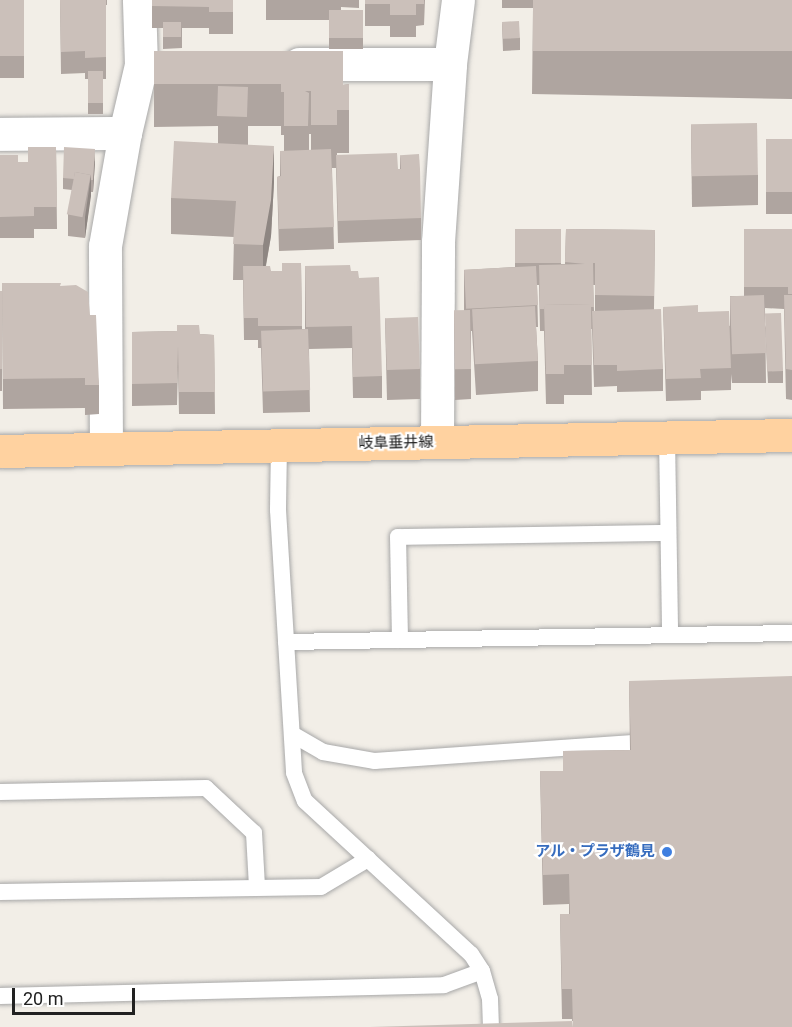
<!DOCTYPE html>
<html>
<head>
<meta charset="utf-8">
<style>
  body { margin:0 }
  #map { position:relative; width:792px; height:1027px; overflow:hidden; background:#f2eee7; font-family:Roboto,"Noto Sans JP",sans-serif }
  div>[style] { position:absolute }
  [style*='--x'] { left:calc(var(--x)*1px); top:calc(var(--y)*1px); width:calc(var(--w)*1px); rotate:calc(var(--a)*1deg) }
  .roads { filter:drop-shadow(0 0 2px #a8a8a8) drop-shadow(0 0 2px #a8a8a8) }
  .service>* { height:16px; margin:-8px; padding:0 8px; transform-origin:8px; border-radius:8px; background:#fff }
  .minor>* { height:33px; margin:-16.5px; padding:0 16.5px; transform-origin:16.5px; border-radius:16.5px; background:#fff }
  .primary>* { height:33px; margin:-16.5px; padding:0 16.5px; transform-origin:16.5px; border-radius:16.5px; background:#ffd2a0 }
  .wall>* { inset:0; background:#afa5a0; transform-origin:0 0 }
  .shaded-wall>* { inset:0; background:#8e8682 }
  .building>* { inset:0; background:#cbc0ba; transform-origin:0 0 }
  .dots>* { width:16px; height:16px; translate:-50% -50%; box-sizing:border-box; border:3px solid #fff; border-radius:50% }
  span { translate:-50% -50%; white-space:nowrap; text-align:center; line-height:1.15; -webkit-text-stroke:4.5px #fff; paint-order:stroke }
  .street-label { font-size:15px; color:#212121 }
  .shop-label { font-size:15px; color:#366cbe; font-weight:700 }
  .right { translate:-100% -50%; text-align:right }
  .scale { position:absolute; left:12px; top:988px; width:123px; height:27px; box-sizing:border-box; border:3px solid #212121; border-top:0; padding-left:8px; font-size:18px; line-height:21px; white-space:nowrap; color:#212121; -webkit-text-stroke:4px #fff; paint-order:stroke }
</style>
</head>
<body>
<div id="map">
  <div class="roads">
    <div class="service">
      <i style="--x:667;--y:437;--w:198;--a:89.1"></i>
      <i style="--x:279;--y:445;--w:65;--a:90.9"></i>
      <i style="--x:278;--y:510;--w:263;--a:86.5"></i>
      <i style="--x:294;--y:773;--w:30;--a:69"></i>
      <i style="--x:305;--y:801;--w:226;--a:42.7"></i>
      <i style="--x:471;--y:954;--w:20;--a:57"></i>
      <i style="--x:482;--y:971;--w:29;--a:74"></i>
      <i style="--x:490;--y:999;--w:28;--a:88"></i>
      <i style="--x:400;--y:640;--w:103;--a:-91.1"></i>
      <i style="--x:398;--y:537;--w:269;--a:-0.9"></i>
      <i style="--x:286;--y:642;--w:506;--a:-1.02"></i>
      <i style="--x:292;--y:734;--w:36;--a:30"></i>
      <i style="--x:323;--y:752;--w:53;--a:9.8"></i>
      <i style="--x:375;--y:761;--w:258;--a:-4"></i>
      <i style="--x:0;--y:792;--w:206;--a:-1.1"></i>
      <i style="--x:206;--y:788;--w:66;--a:43.2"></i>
      <i style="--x:254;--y:833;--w:54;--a:86.8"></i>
      <i style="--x:0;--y:892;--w:321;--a:-0.9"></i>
      <i style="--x:321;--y:887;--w:55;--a:-30.8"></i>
      <i style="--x:0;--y:996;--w:444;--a:-1.4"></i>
      <i style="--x:444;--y:985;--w:40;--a:-20.2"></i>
    </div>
    <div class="minor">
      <i style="--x:299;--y:64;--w:151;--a:0"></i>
      <i style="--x:0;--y:134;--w:125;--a:-0.5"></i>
      <i style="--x:437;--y:442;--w:200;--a:-89.7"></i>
      <i style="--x:438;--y:242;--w:178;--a:-86.1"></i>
      <i style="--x:450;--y:64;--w:64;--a:-82.9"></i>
      <i style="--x:106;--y:448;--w:202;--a:-90.3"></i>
      <i style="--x:105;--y:246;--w:115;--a:-80"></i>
      <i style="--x:125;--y:133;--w:70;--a:-76.8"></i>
      <i style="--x:141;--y:65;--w:65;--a:-91.8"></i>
    </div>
    <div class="primary">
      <i style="--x:0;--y:451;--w:792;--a:-1.16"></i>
    </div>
  </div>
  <div class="wall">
    <i style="left:0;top:0;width:24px;height:78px"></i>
    <i style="clip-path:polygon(60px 0,107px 0,107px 5px,106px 5px,106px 79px,103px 79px,103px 114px,88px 114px,88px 79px,85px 79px,85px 73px,61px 74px)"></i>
    <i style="clip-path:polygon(152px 0,233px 0,233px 34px,209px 34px,209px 28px,182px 28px,182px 48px,163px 49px,163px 28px,152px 28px)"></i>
    <i style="clip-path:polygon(266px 0,359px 0,359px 8px,341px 7px,341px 10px,363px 10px,363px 49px,329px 49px,329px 20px,266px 20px)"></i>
    <i style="clip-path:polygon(365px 0,425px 0,424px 25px,416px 26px,416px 37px,390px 37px,390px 26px,365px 26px)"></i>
    <i style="clip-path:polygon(502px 0,792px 0,792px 99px,532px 94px,533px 8px,502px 8px)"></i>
    <i style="clip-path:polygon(502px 23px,520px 38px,520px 50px,503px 51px)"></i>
    <i style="clip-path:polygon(evenodd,154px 51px,343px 85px,349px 84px,349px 153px,337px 153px,337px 155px,398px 169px,400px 169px,400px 155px,421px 218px,421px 240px,338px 243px,336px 168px,332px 168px,334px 249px,279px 251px,277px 177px,280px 176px,280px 151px,284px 151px,284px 135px,281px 135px,281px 126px,248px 126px,248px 145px,274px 182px,271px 236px,266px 266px,271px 271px,282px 271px,301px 263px,302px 329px,305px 329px,305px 266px,351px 271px,359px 278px,382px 376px,382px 398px,353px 398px,352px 348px,309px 349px,310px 412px,263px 413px,261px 348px,258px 348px,258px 340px,244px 340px,243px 280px,233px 280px,234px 237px,171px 234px,171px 198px,218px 143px,218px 126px,154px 127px,154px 51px,309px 134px,311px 134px,311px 150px,309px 150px,309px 134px)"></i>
    <i style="clip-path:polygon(691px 125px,758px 175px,758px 205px,692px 207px)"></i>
    <i style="left:792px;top:139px;width:75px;height:26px;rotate:90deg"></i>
    <i style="clip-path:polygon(56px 147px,57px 229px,34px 229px,34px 238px,0 238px,0 155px,18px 162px,28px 162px)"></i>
    <i style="clip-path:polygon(95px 161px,93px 192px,91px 192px,85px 238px,68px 236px,68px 214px,72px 190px,63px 189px,63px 178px)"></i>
    <i style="clip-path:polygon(evenodd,561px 229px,561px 264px,565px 264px,566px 229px,655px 230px,654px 309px,663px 369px,663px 391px,617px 392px,617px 386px,594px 387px,592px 329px,591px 329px,592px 395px,564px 395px,564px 404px,546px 404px,544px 331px,540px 331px,539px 285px,537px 285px,538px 327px,536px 327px,538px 361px,538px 391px,476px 395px,472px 331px,471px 331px,471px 399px,455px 400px,454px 311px,464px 311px,464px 270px,515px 267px,515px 230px,561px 229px,593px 285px,595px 285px,595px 311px,594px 311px,593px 285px)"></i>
    <i style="clip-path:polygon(744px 229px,792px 229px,792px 400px,786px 399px,784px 309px,765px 308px,766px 383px,732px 383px,731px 374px,731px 390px,701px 391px,701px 400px,666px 401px,663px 307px,698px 312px,730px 326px,730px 296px,744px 296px)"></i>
    <i style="clip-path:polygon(2px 283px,61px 286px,90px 315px,99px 385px,99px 414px,85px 415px,85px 408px,3px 409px)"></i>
    <i style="left:0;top:291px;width:2px;height:100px"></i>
    <i style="clip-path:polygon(385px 318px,420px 369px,420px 399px,387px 400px)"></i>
    <i style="clip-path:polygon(765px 325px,783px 371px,783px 383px,768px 383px)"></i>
    <i style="clip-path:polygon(177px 331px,200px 334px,214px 335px,215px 414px,179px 414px,178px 367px,177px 405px,132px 406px,132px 332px)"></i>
    <i style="clip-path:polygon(629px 681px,792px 1027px,572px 1021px,572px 1019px,562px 1019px,560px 914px,569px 914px,569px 904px,543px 905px,540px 771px,563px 771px,563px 751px,630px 750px)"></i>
  </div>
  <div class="shaded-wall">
    <i style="clip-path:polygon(274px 146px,274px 182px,271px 236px,263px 281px,263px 245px)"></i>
    <i style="clip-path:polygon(95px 149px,95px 161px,93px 192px,93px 180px)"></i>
    <i style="clip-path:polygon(91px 175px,91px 196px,85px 238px,85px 217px)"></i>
  </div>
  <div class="building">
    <i style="left:0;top:0;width:24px;height:56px"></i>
    <i style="clip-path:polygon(60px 0,106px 0,106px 57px,85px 58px,85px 51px,61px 52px)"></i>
    <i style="clip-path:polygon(152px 0,233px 0,233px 12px,209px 12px,209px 7px,152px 6px)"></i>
    <i style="clip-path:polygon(365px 0,424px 0,424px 4px,416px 4px,416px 15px,390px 15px,390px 4px,365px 4px)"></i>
    <i style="left:533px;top:0;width:259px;height:51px"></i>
    <i style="left:329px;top:10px;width:34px;height:28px"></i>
    <i style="left:519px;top:21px;width:17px;height:17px;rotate:87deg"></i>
    <i style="left:163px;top:22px;width:18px;height:15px"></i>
    <i style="clip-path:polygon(154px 51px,343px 51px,343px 85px,349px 84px,349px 110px,337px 110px,337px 125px,311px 125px,311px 91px,305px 91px,309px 93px,308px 126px,284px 126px,284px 92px,281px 92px,281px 84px,154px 84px)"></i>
    <i style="left:88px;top:71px;width:15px;height:32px"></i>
    <i style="left:218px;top:86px;width:30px;height:30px;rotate:2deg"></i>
    <i style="left:757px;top:123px;width:52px;height:66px;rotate:89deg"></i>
    <i style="left:792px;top:139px;width:53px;height:26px;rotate:90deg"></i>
    <i style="clip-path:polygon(174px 141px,274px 146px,271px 200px,263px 245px,233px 244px,236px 201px,171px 198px)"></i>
    <i style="clip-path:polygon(28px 147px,56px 147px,57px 207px,34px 207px,34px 216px,0 217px,0 155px,18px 155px,18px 162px,28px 162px)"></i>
    <i style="clip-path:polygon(64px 147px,95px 149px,93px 180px,91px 180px,91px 175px,75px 172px,74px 179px,63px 178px)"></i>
    <i style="clip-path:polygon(331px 149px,334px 227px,279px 229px,277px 177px,281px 176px,280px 151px)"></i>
    <i style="clip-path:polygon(397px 153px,398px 169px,420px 169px,421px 218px,338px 221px,336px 155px)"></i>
    <i style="left:419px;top:154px;width:15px;height:19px;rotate:86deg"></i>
    <i style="left:75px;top:172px;width:16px;height:43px;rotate:11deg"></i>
    <i style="left:561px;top:229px;width:34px;height:46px;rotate:90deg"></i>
    <i style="clip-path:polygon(566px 229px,655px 230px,654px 296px,595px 295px,595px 263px,593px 263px,594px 307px,591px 307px,591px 304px,544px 305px,544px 309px,540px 309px,539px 265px,585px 264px,565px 262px)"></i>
    <i style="clip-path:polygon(744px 229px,792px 229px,792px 294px,788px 294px,788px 287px,744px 287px)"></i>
    <i style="clip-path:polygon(282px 263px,301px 263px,302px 326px,258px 326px,258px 318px,244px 318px,243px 266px,270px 266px,271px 271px,282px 271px)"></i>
    <i style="clip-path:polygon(350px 265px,351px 271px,358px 271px,359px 278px,379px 277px,382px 376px,353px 377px,352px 326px,306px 327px,305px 266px)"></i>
    <i style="left:536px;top:266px;width:39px;height:72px;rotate:87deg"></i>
    <i style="clip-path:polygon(2px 283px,61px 283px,60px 286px,76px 285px,88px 292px,90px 315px,96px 315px,99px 385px,85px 385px,85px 378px,3px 379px)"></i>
    <i style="left:0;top:291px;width:2px;height:78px"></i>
    <i style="left:764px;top:295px;width:58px;height:34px;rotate:88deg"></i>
    <i style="clip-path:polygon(784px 295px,792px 295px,792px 370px,786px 369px)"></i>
    <i style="clip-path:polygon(591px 304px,592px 365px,564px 365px,564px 374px,546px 374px,544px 305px)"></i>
    <i style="clip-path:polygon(698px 305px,698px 312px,729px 311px,731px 368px,700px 369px,701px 378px,666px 379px,663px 307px)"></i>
    <i style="left:535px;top:306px;width:55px;height:63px;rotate:87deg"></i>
    <i style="clip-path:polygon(661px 309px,663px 369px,617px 371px,617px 365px,594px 365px,592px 311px)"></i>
    <i style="left:470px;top:310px;width:59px;height:16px;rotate:89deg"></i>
    <i style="left:781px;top:313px;width:58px;height:16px;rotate:88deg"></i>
    <i style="left:418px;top:317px;width:52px;height:33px;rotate:88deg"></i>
    <i style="clip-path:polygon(177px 325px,199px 325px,200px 334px,214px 335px,215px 392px,179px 392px,178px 346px,177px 383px,132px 384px,132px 332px,177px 331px)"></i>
    <i style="left:308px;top:329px;width:61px;height:47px;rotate:88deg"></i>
    <i style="clip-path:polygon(792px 676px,792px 1027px,573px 1027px,572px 989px,562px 989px,560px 914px,570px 914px,569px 874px,543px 875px,540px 771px,563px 771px,563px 751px,631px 750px,629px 681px)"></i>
    <i style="clip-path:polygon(572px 1021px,573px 1027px,370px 1027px)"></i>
  </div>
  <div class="dots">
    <i style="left:667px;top:852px;background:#3f7fe0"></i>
  </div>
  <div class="street-label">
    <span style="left:396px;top:443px;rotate:-1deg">岐阜垂井線</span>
  </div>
  <div class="shop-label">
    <span class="right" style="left:655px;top:852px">アル・プラザ鶴見</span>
  </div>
  <div class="scale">20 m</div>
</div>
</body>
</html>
